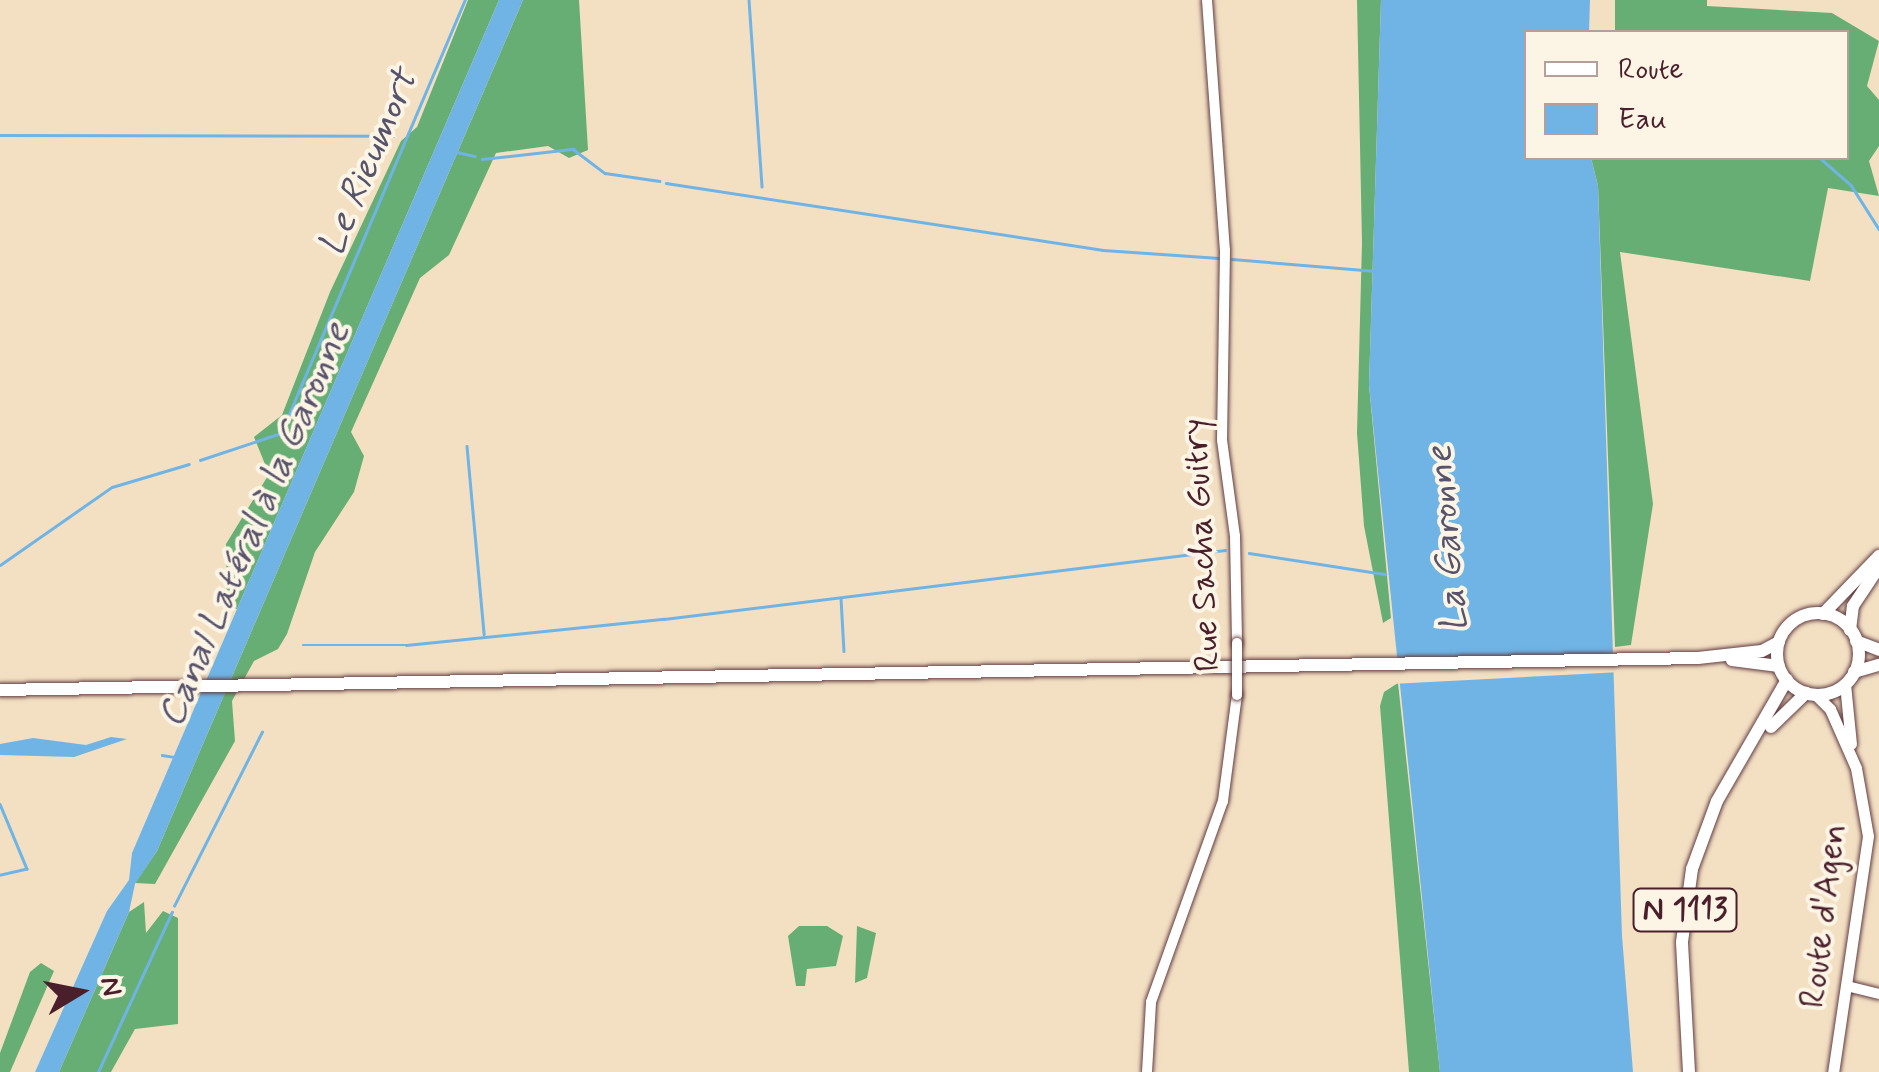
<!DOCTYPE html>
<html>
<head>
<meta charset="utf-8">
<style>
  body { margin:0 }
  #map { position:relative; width:1879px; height:1072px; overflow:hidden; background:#f3e0c3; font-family:Mynerve,sans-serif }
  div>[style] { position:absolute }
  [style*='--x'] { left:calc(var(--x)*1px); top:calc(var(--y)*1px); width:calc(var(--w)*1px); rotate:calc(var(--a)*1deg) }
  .forest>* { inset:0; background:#67ae74 }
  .water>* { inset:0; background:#6fb4e5 }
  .pier>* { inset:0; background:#f3e0c3; transform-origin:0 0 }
  .stream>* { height:2.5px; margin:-1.25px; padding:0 1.25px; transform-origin:1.25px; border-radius:1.25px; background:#6fb4e5 }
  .roads { filter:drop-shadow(0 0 2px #633c42) drop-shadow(0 0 2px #633c42) }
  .tertiary>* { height:10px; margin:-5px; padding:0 5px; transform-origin:5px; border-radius:5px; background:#fff }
  .secondary>* { height:11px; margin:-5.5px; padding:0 5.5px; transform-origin:5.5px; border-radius:5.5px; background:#fff }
  .primary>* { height:12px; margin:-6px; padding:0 6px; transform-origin:6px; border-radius:6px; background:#fff }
  .primary>.ring { margin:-6px; padding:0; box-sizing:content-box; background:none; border:12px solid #fff; border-radius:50% }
  .bridges { filter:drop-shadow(0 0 2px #633c42) drop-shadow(0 0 2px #633c42) }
  .tertiary-bridge>* { height:10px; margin:-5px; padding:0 5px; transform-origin:5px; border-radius:5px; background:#fff }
  span { translate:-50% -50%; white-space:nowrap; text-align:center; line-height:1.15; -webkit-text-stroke:8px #fcf5e5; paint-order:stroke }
  .shield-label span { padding:2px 8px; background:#fcf5e5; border:2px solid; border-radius:8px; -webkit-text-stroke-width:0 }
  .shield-label { font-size:32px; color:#4a1f2b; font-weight:700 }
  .street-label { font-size:35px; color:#4a1f2b }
  .water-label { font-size:38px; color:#57536c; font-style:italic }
  .legend { position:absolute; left:1524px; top:30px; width:325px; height:130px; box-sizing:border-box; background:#fcf5e5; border:2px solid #b59f9b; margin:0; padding:12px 18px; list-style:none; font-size:30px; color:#4a1f2b }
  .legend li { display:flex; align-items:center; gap:20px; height:50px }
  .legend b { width:50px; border:2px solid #b59f9b }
  .north { position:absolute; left:30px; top:942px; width:100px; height:100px; -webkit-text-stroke:8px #fcf5e5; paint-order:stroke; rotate:80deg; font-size:28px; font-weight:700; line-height:40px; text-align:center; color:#4a1f2b }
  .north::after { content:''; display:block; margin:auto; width:35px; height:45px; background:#4a1f2b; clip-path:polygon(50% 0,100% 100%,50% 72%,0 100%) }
</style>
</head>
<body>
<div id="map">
  <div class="forest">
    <i style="clip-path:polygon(468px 0,499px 0,237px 609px,227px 607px,226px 544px,269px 474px,254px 437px,282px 415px,330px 292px,401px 141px,417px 127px)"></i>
    <i style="clip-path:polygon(523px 0,579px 0,588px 150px,569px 158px,548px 146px,496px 153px,449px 255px,420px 278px,351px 432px,364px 456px,354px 492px,315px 552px,287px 634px,278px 649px,254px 661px,232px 701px,235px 741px,155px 884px,135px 883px,157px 851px)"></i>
    <i style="clip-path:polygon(1357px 0,1381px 0,1369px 385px,1391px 618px,1383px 623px,1364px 526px,1357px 433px,1362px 243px)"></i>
    <i style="clip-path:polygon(1615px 0,1707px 0,1707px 6px,1832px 13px,1879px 41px,1867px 86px,1879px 100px,1879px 146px,1869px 161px,1879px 196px,1828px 188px,1810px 281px,1620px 252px,1653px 504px,1631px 645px,1615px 647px,1598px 186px,1591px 158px,1846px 158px,1846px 32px,1615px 32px)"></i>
    <i style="clip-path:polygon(1398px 683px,1440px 1072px,1409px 1072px,1380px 706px,1384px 692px)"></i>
    <i style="clip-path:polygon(144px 902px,146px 933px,163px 911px,178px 918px,178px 1024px,135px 1029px,111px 1072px,59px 1072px,129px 912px)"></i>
    <i style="clip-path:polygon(799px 926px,827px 926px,843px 936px,836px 966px,807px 969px,805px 986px,796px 986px,788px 936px)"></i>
    <i style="clip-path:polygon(857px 926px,876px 933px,867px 978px,855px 983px)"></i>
    <i style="clip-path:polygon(41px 963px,54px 971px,10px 1072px,0 1072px,0 1053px,30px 972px)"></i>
  </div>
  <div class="water">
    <i style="clip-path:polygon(499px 0,523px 0,157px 851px,135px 884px,129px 912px,59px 1072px,35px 1072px,107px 911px,129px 880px,132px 853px)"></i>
    <i style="clip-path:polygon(1381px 0,1590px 0,1589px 32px,1526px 32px,1526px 158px,1591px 158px,1598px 186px,1622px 936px,1633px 1072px,1440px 1072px,1369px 385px)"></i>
    <i style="clip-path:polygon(111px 737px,127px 739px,74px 757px,0 755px,0 744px,33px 738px,86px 745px)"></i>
  </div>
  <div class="pier">
    <i style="left:1620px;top:653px;width:19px;height:230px;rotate:87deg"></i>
  </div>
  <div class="stream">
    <i style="--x:749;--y:0;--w:187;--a:86"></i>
    <i style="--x:0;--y:135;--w:393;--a:0.1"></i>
    <i style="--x:457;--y:152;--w:18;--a:13"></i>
    <i style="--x:1820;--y:158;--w:41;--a:41.1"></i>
    <i style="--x:1851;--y:185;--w:52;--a:57.5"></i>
    <i style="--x:482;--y:159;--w:92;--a:-6.3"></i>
    <i style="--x:573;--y:149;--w:40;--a:37"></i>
    <i style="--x:605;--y:173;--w:55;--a:8.4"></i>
    <i style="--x:666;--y:183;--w:442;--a:8.7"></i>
    <i style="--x:1103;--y:250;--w:116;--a:3.9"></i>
    <i style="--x:1232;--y:259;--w:144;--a:4.8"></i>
    <i style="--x:467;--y:446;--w:189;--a:84.8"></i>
    <i style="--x:200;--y:460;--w:85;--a:-18.4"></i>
    <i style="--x:281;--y:433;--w:470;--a:-67"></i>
    <i style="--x:1249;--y:553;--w:138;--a:8.8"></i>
    <i style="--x:0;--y:565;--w:136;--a:-34.9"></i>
    <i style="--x:112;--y:487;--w:80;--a:-16.6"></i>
    <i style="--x:841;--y:598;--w:53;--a:86.8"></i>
    <i style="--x:303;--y:645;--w:103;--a:0"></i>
    <i style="--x:406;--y:645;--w:259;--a:-5.8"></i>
    <i style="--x:664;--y:619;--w:565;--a:-7.01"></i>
    <i style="--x:162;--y:755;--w:13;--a:9"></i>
    <i style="--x:0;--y:804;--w:70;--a:67.4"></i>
    <i style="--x:27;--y:869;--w:28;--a:167"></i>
    <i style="--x:174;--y:906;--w:195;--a:-63.2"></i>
    <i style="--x:98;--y:1072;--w:176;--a:-65.2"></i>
  </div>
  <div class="roads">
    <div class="tertiary">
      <i style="--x:1207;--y:0;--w:251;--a:85.9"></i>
      <i style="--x:1225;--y:250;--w:190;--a:90.9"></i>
      <i style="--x:1222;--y:440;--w:97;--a:82.3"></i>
      <i style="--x:1235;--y:536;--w:107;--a:88.9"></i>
      <i style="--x:1847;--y:986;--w:33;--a:14"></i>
      <i style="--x:1147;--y:1072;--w:70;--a:-86.7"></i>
      <i style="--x:1151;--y:1002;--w:214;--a:-70.3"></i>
      <i style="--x:1223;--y:801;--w:107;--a:-82.5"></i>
    </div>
    <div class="secondary">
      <i style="--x:1845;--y:684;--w:60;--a:84.3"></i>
      <i style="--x:1816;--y:695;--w:20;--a:45"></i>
      <i style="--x:1830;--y:709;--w:64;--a:66.2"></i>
      <i style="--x:1856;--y:768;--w:69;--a:80"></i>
      <i style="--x:1868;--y:836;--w:239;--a:98.4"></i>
    </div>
    <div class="primary">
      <i class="ring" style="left:1777px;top:613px;width:70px;height:70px"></i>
      <i style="--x:1823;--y:614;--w:81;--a:-46"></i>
      <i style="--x:1850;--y:630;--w:24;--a:-83"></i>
      <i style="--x:1853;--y:606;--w:43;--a:-56.3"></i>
      <i style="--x:1856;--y:641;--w:25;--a:21"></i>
      <i style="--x:1732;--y:660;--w:47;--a:7.3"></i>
      <i style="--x:1854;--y:672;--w:26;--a:-16"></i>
      <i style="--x:0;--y:690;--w:1698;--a:-1.08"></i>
      <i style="--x:1698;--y:658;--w:64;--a:-6.2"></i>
      <i style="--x:1762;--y:651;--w:19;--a:-28"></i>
      <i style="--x:1771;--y:727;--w:49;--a:-44.2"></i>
      <i style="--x:1689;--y:1072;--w:130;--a:-93.1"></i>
      <i style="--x:1682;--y:942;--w:74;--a:-82.2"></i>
      <i style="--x:1692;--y:869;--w:72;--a:-69.8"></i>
      <i style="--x:1717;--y:801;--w:140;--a:-60"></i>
    </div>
  </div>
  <div class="bridges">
    <div class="tertiary-bridge">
      <i style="--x:1237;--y:643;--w:52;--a:90"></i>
    </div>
  </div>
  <div class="shield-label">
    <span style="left:1685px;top:910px">N 1113</span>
  </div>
  <div class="street-label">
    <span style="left:1202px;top:545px;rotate:-93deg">Rue Sacha Guitry</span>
    <span style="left:1824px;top:916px;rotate:-83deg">Route d'Agen</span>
  </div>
  <div class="water-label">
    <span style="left:369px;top:163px;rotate:-67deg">Le Rieumort</span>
    <span style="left:255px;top:525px;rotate:-67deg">Canal Latéral à la Garonne</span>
    <span style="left:1448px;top:539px;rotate:-95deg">La Garonne</span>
  </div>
  <ul class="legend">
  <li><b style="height:12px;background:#fff"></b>Route</li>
  <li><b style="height:28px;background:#6fb4e5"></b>Eau</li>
  </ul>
  <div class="north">N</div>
</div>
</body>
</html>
